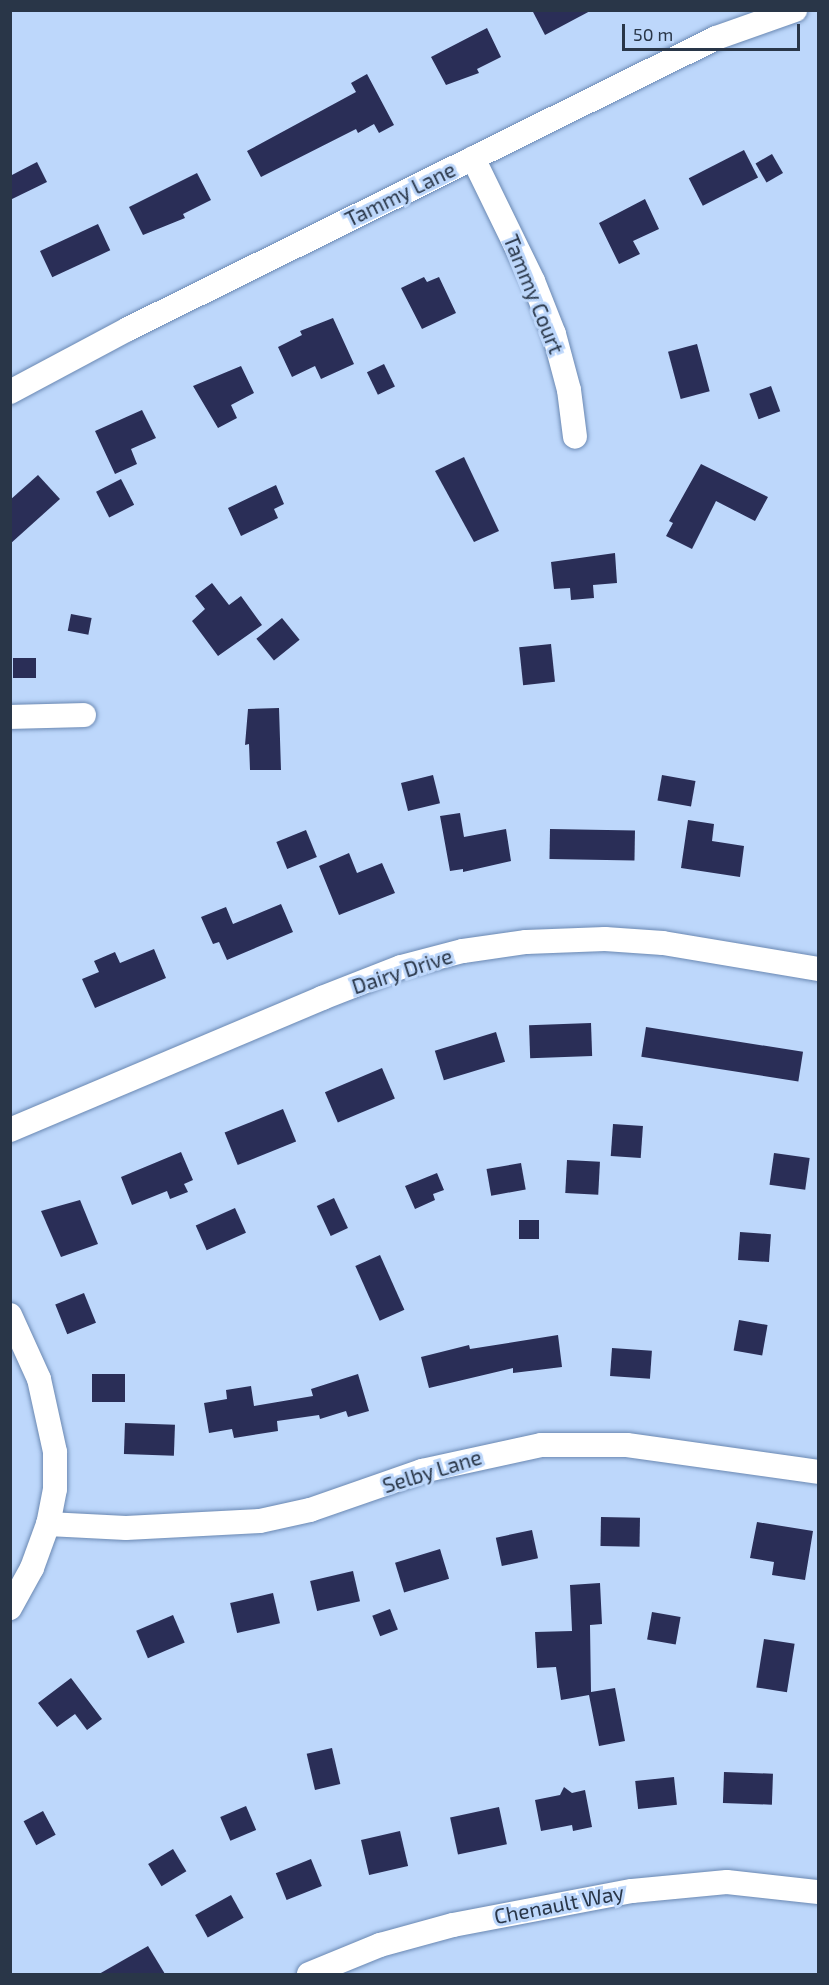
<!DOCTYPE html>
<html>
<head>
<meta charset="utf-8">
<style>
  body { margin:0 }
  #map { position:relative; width:829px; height:1985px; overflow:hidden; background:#bdd7fb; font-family:"Exo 2",sans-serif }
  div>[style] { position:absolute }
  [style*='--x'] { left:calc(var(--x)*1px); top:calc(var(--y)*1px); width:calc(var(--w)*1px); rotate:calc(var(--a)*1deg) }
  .building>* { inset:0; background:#2a2e57; transform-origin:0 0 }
  .roads { filter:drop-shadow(0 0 2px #6a88b2) drop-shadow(0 0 2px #6a88b2) }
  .minor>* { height:24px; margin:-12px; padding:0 12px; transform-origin:12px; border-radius:12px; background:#fff }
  span { translate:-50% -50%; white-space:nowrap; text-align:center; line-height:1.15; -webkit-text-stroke:6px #bdd7fb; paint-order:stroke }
  .street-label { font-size:21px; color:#293648 }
  .frame { position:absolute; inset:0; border:12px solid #293648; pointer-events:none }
  .scale { position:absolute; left:622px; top:24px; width:178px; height:27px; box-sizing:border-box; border:3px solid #293648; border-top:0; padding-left:8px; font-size:18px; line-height:21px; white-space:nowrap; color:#293648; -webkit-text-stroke:4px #bdd7fb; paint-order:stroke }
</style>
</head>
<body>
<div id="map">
  <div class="building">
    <i style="clip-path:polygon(532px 10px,592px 10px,545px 35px)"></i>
    <i style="clip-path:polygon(487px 28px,501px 57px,477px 69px,479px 73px,446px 85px,431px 57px)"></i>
    <i style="clip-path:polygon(367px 74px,394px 125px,379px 133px,374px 124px,358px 133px,356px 129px,261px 177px,247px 151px,356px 92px,351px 83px)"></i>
    <i style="left:744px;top:150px;width:31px;height:62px;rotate:63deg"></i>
    <i style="left:772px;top:154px;width:22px;height:19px;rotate:60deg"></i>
    <i style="clip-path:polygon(37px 162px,47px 182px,10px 200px,10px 176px)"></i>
    <i style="clip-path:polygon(197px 173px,211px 200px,183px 214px,185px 218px,143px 235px,129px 207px)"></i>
    <i style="clip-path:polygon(645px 199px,659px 229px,633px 241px,640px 254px,619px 264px,599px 223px)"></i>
    <i style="left:98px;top:224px;width:29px;height:64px;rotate:65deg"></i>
    <i style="clip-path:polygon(424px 277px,427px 282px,439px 277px,456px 313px,422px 329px,401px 288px)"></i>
    <i style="clip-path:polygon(333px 318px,354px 364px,321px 379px,315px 366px,292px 377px,278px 347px,302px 335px,300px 331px)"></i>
    <i style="left:697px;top:344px;width:49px;height:30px;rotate:75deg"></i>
    <i style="left:384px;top:364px;width:25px;height:19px;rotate:64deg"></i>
    <i style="clip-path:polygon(241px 366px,254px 393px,231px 405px,237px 418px,218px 428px,193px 386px)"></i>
    <i style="left:771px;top:386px;width:27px;height:23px;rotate:70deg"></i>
    <i style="clip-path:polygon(142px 410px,156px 438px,131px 449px,137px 464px,115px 474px,95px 431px)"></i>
    <i style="clip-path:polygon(464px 457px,499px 531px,474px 542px,435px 471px)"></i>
    <i style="clip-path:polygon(701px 464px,768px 497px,755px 521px,716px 501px,692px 549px,666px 536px,673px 523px,669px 521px)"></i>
    <i style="clip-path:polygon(38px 475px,60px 499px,10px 544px,10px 500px)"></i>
    <i style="left:121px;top:479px;width:29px;height:28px;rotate:63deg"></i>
    <i style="clip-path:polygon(276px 485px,284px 504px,274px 509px,278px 518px,241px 536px,228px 508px)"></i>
    <i style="clip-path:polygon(615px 553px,617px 583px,593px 585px,594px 598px,571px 600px,570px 588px,554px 589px,551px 562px)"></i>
    <i style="clip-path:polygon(212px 583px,229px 605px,241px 596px,262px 625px,218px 656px,192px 621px,205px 609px,195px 596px)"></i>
    <i style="left:71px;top:614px;width:21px;height:17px;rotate:11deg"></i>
    <i style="left:282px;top:618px;width:28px;height:33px;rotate:51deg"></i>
    <i style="left:551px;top:644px;width:38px;height:32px;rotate:84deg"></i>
    <i style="left:36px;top:658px;width:20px;height:23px;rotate:90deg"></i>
    <i style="clip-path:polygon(279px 708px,281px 770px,250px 770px,249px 744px,245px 745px,248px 709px)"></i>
    <i style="left:433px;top:775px;width:29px;height:33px;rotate:76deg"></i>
    <i style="left:662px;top:775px;width:34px;height:26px;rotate:10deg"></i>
    <i style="clip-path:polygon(460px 813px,464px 837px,506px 829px,511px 861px,463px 872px,463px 869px,450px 871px,440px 816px)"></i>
    <i style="clip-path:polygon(688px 820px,714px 824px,712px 841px,744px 846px,740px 877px,681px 868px)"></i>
    <i style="left:550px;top:829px;width:85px;height:30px;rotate:1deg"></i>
    <i style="left:306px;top:830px;width:29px;height:32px;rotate:68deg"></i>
    <i style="clip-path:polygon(349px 853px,357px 873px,382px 863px,395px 893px,339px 915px,319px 866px)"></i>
    <i style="clip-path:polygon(281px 904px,293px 932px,227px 960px,219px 942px,213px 944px,201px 917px,226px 907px,233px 924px)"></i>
    <i style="clip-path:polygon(154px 949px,166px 978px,95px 1008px,82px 979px,99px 972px,94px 961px,115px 952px,120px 963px)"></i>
    <i style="left:591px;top:1023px;width:33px;height:62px;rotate:88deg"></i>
    <i style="left:646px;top:1027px;width:159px;height:30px;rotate:9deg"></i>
    <i style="left:496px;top:1032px;width:31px;height:64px;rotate:73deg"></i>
    <i style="left:382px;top:1068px;width:33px;height:62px;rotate:67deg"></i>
    <i style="left:283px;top:1109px;width:35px;height:63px;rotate:68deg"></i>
    <i style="left:613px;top:1124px;width:30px;height:32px;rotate:4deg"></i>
    <i style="clip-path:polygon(181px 1152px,193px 1180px,184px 1184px,188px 1192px,170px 1199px,167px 1191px,132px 1205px,121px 1177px)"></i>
    <i style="left:774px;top:1153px;width:36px;height:32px;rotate:8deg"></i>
    <i style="left:567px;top:1160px;width:33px;height:33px;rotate:3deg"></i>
    <i style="left:521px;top:1163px;width:27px;height:35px;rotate:80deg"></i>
    <i style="clip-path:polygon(437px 1173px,444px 1190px,433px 1194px,435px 1200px,415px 1209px,405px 1186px)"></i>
    <i style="left:334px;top:1198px;width:33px;height:19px;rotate:65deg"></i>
    <i style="clip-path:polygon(80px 1200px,98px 1244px,61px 1257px,41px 1211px)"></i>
    <i style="left:235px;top:1208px;width:27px;height:43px;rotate:66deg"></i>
    <i style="left:519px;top:1220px;width:20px;height:19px"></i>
    <i style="left:740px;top:1232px;width:31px;height:28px;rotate:4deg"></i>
    <i style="left:380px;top:1255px;width:60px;height:27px;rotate:66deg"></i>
    <i style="left:84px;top:1293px;width:32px;height:31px;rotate:68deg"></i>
    <i style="left:739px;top:1320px;width:29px;height:31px;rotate:10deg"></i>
    <i style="clip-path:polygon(558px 1335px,562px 1367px,513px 1373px,513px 1368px,429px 1388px,421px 1357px,469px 1345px,470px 1349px)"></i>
    <i style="left:612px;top:1348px;width:40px;height:28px;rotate:4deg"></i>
    <i style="left:92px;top:1374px;width:33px;height:28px"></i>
    <i style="clip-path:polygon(358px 1374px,369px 1411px,348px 1417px,346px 1411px,320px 1419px,319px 1415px,277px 1421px,278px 1431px,234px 1438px,232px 1429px,209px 1433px,204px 1403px,227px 1399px,226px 1390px,251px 1386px,254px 1406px,313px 1396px,311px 1389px)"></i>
    <i style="left:125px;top:1423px;width:50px;height:31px;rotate:2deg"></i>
    <i style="left:601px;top:1517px;width:39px;height:29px;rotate:1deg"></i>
    <i style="clip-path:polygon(757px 1522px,813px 1531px,805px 1580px,772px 1575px,774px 1562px,750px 1558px)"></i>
    <i style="left:532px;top:1530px;width:29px;height:37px;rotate:78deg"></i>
    <i style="left:440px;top:1549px;width:31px;height:47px;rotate:73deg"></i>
    <i style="left:353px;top:1571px;width:31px;height:44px;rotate:77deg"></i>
    <i style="clip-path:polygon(600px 1583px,602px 1624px,590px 1625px,591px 1692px,615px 1688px,625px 1741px,599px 1746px,589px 1695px,561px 1700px,556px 1667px,537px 1668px,535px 1632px,572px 1631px,570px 1585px)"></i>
    <i style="left:273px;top:1593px;width:31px;height:44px;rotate:77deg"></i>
    <i style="left:390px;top:1609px;width:22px;height:19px;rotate:69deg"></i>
    <i style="left:652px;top:1612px;width:29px;height:28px;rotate:10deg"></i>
    <i style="left:173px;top:1615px;width:30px;height:40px;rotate:67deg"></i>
    <i style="left:764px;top:1639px;width:31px;height:49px;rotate:9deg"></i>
    <i style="clip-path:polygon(71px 1678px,102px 1719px,87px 1730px,75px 1714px,57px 1727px,38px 1703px)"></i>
    <i style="left:332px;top:1748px;width:37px;height:26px;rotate:77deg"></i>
    <i style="left:724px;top:1772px;width:49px;height:31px;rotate:2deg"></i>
    <i style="left:674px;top:1777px;width:28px;height:39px;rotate:84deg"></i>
    <i style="clip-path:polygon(564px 1787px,572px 1793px,585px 1790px,592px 1827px,573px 1831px,572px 1825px,541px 1831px,535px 1800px,560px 1795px)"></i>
    <i style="left:246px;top:1806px;width:26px;height:28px;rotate:67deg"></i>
    <i style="left:499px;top:1807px;width:38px;height:50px;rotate:78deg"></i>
    <i style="left:43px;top:1811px;width:27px;height:22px;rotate:62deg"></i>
    <i style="left:400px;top:1831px;width:36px;height:40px;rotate:77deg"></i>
    <i style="left:173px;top:1849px;width:26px;height:29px;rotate:59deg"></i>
    <i style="left:311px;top:1859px;width:29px;height:38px;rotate:68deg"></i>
    <i style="left:231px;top:1895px;width:26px;height:41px;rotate:61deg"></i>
    <i style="clip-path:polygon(148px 1946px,165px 1974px,99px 1974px)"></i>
  </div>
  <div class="roads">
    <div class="minor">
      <i style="--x:473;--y:158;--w:137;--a:64"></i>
      <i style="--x:533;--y:281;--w:57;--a:68.4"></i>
      <i style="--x:554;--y:334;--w:58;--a:75"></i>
      <i style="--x:569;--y:390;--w:47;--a:82.7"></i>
      <i style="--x:10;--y:392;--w:134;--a:-28.1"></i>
      <i style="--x:128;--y:329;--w:656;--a:-26.33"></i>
      <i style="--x:716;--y:38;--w:84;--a:-19.5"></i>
      <i style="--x:10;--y:717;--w:74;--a:-1.5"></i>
      <i style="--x:10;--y:1130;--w:339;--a:-22.9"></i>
      <i style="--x:322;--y:998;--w:85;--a:-21.4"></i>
      <i style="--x:401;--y:967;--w:64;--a:-14.5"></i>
      <i style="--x:463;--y:951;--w:64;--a:-8.1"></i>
      <i style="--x:526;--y:942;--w:79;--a:-2.2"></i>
      <i style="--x:605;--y:939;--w:58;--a:3.9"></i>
      <i style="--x:663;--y:943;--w:157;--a:9.5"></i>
      <i style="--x:10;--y:1315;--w:70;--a:65.6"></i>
      <i style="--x:39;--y:1379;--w:75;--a:77.6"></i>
      <i style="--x:55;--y:1452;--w:37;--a:90"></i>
      <i style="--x:55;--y:1489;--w:36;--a:101"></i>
      <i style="--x:48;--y:1524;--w:47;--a:110"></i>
      <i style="--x:32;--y:1568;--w:46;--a:118.8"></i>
      <i style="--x:48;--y:1524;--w:78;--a:2.9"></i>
      <i style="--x:126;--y:1528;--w:134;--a:-3"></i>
      <i style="--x:260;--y:1521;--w:51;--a:-12.4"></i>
      <i style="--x:310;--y:1510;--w:119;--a:-19.2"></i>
      <i style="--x:422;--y:1471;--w:122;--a:-12.3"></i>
      <i style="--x:541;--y:1445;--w:86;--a:0"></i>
      <i style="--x:627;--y:1445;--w:193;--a:8"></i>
      <i style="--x:309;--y:1974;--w:77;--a:-22.2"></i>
      <i style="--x:380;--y:1945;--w:76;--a:-15.3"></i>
      <i style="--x:453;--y:1925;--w:182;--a:-10.8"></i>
      <i style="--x:632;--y:1891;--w:95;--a:-5.4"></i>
      <i style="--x:727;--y:1882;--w:92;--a:6.3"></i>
    </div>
  </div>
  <div class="street-label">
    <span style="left:400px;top:194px;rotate:-26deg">Tammy Lane</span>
    <span style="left:534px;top:294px;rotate:68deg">Tammy Court</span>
    <span style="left:402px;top:971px;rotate:-18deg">Dairy Drive</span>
    <span style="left:432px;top:1471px;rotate:-17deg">Selby Lane</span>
    <span style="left:559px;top:1904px;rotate:-11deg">Chenault Way</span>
  </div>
  <div class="frame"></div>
  <div class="scale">50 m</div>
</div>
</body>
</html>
